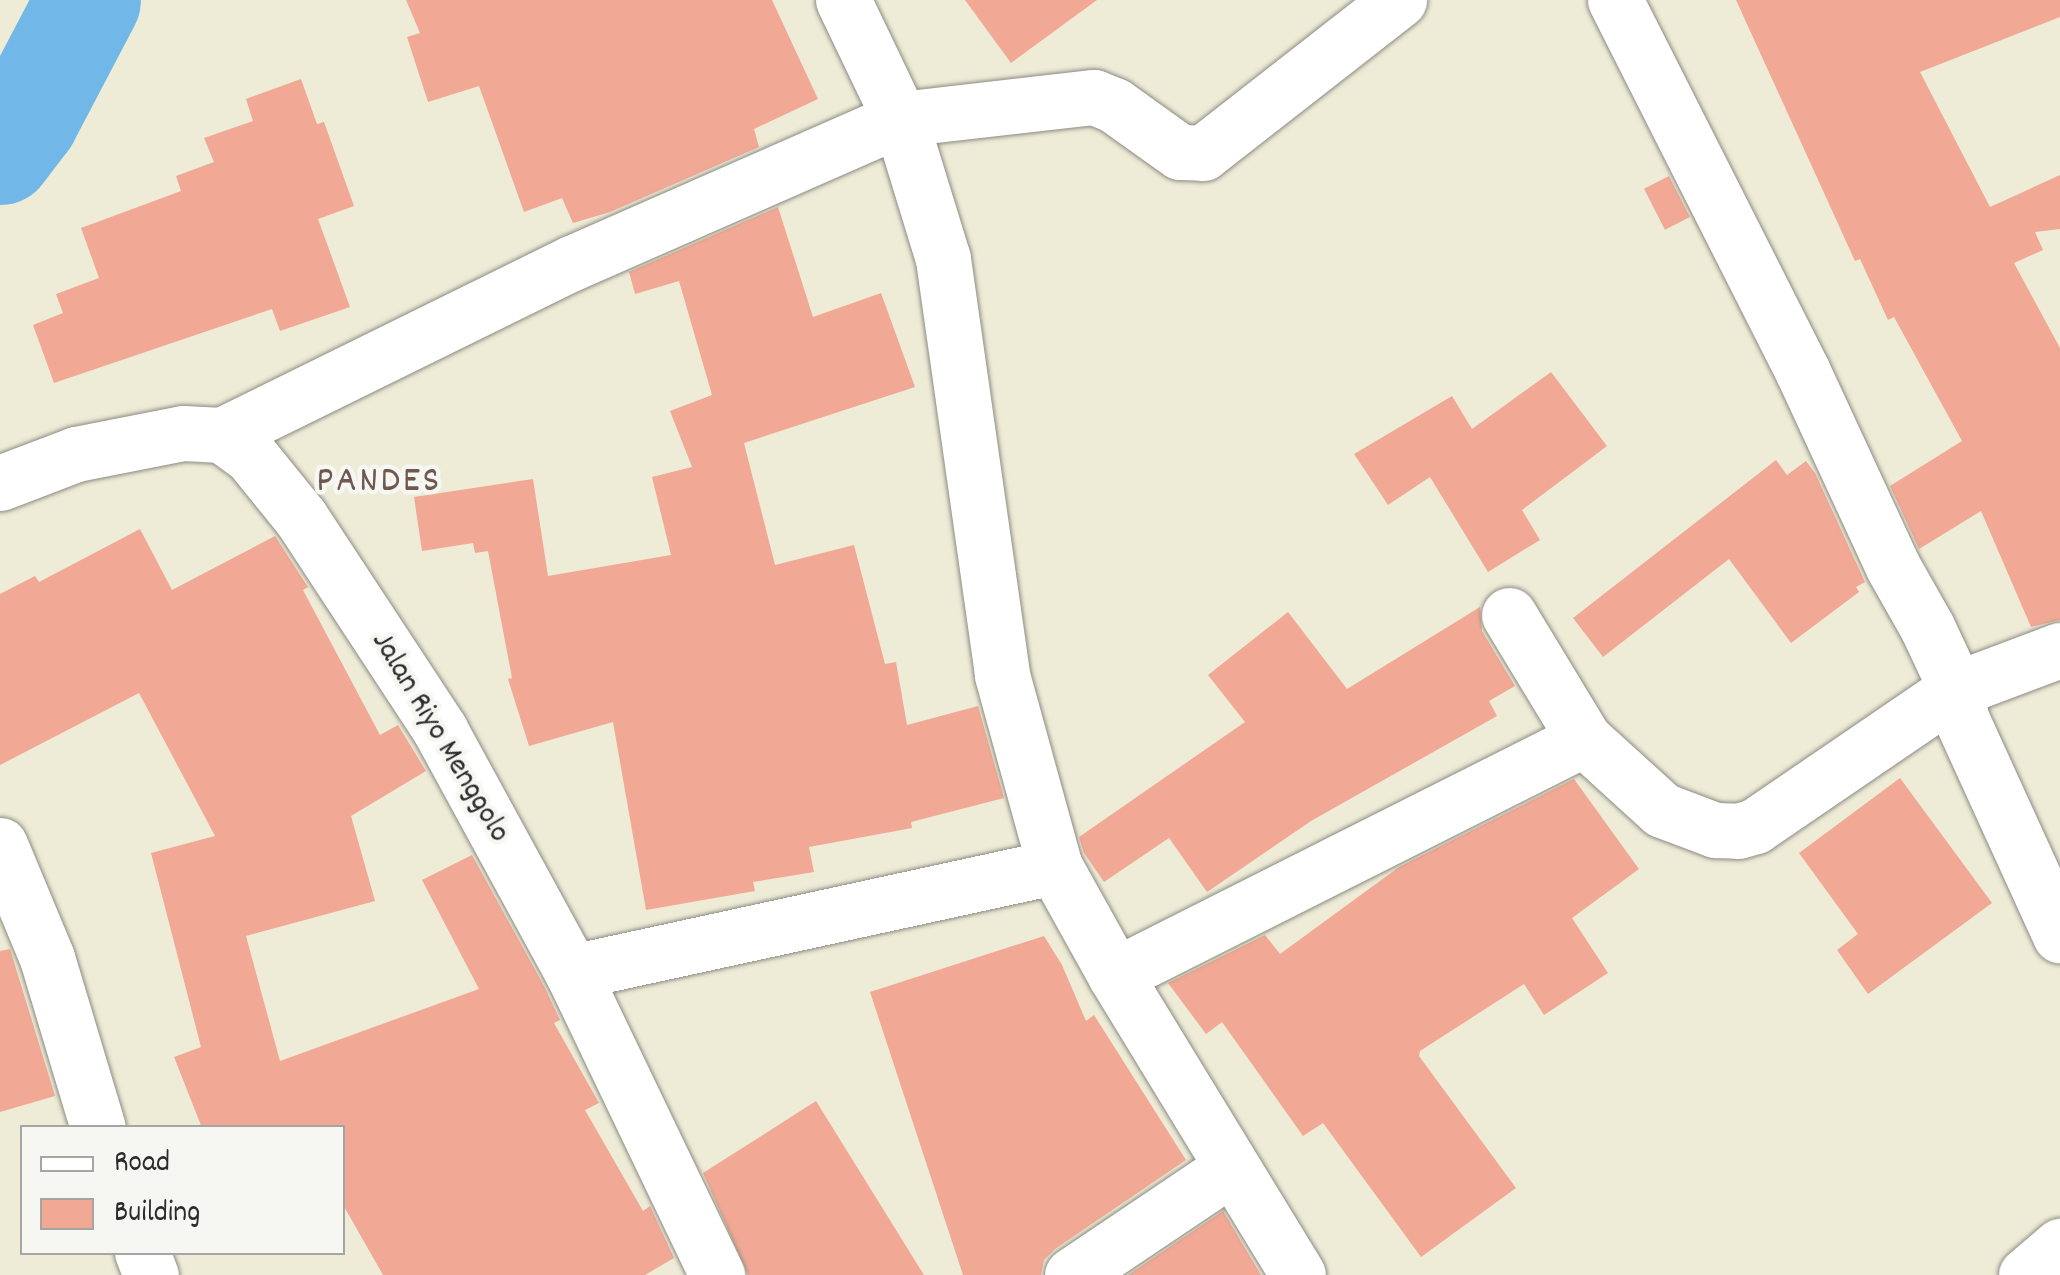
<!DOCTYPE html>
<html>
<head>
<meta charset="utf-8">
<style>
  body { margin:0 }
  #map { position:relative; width:2060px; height:1275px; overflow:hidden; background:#eeebd7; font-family:Dekko,sans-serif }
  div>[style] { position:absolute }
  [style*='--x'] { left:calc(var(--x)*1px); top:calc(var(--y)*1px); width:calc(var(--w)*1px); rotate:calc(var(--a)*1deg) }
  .river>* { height:105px; margin:-52.5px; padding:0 52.5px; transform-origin:52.5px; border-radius:52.5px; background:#71b8e8 }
  .building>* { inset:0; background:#f1a995; transform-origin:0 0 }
  .roads { filter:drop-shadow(0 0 2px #8c8b81) drop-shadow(0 0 2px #8c8b81) }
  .minor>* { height:55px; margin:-27.5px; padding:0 27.5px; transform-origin:27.5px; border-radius:27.5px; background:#fff }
  .tertiary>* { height:55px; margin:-27.5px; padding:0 27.5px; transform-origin:27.5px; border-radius:27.5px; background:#fff }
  span { translate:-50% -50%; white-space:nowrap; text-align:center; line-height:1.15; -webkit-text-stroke:9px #f6f6f2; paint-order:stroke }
  .street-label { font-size:32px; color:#2b2b2b }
  .quarter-label { font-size:38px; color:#705750; letter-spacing:2.5px }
  .legend { position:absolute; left:20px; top:1125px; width:325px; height:130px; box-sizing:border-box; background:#f6f6f2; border:2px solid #a5a5a2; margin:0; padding:12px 18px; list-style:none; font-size:30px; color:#2b2b2b }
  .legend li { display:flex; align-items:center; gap:20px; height:50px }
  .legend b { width:50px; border:2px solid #a5a5a2 }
</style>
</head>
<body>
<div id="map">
  <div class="river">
    <i style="--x:0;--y:152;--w:43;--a:-52.6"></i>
    <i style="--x:26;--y:118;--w:133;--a:-62.3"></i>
  </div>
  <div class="building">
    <i style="clip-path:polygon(406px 0,772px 0,818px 99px,754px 129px,759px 147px,610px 212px,573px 223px,562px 198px,524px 212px,479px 86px,428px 102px,407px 37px,420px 33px)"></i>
    <i style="clip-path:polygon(965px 0,1097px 0,1011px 63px)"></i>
    <i style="clip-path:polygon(1736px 0,2060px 0,2060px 17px,1920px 72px,1990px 207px,2060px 175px,2060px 229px,2035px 232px,2043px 250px,2014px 263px,2060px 348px,2060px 620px,2031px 627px,1981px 511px,1919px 549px,1890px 486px,1962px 441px,1894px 317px,1888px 320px,1860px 259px,1855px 261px)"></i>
    <i style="clip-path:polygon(301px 79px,317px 124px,324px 122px,354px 206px,318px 219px,350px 307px,280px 331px,272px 309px,54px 383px,33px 325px,63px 313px,56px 294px,99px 278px,81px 228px,181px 191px,176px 176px,214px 162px,204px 138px,253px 121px,246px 99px)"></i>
    <i style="left:1669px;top:176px;width:46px;height:28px;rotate:63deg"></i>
    <i style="clip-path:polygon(778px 207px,813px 317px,881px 293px,915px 387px,744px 443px,775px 565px,854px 545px,885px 664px,896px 662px,907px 725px,978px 706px,1004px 798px,911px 822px,912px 828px,809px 847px,814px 872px,753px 882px,755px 891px,646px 910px,613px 722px,529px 746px,508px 679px,512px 678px,488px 551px,475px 553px,473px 543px,422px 551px,414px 497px,533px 479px,548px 576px,671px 555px,652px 477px,692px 467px,670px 411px,712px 395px,679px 281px,635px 294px,629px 272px)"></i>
    <i style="clip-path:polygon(1551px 372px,1607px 446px,1522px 510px,1540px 540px,1488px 572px,1430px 477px,1388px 505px,1354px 454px,1452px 396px,1472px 429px)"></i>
    <i style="clip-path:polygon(1776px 460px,1787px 475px,1806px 461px,1815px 473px,1865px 582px,1856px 587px,1859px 592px,1791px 643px,1729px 559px,1603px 657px,1573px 618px)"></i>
    <i style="clip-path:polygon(140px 529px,172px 590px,275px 536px,308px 587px,303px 590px,380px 735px,398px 725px,426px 771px,351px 816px,375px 901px,246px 936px,280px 1061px,479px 989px,422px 880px,472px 855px,544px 986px,560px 1020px,554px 1023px,599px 1103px,585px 1110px,643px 1211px,650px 1206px,674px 1258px,645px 1275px,383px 1275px,342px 1203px,342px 1128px,202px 1128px,174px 1057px,201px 1047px,151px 853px,215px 836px,139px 693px,0 765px,0 594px,35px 576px,39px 582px)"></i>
    <i style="clip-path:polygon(1480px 607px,1482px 631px,1515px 686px,1489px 701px,1497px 716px,1311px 821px,1207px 892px,1169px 838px,1104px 882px,1084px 853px,1079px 837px,1245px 722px,1208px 675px,1288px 612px,1347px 689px)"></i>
    <i style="clip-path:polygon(1900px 778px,1992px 903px,1868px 994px,1837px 950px,1858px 934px,1799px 853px)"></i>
    <i style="clip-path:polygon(1574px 779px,1639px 869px,1572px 918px,1608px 973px,1544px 1015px,1524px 984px,1420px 1051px,1419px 1056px,1516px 1188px,1421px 1257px,1323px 1123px,1303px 1136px,1222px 1022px,1206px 1034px,1168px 983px,1265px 935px,1280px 954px,1399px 867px)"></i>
    <i style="clip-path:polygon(1044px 936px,1062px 965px,1086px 1021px,1094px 1015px,1186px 1160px,1055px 1249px,1044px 1260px,1041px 1275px,963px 1275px,870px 992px)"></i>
    <i style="clip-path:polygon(10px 949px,55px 1096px,0 1112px,0 951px)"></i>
    <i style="clip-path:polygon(816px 1101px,924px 1275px,748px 1275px,703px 1173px)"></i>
    <i style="clip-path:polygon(1223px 1211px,1261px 1275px,1128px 1275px)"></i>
  </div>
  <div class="roads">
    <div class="minor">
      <i style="--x:843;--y:0;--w:132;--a:64.4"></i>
      <i style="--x:900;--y:119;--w:146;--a:72.9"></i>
      <i style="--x:943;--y:259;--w:420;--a:81.9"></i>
      <i style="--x:1002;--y:675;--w:199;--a:74.6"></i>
      <i style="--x:1055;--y:867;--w:124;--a:60.9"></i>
      <i style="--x:1115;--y:975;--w:351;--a:58.6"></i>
      <i style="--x:1615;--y:0;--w:415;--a:63.2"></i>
      <i style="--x:1802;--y:370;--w:217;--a:65.2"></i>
      <i style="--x:1893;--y:567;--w:69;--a:60.5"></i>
      <i style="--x:1927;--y:627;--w:68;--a:64.9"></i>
      <i style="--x:1956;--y:689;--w:29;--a:80"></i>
      <i style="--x:1961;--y:718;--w:239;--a:65.5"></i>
      <i style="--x:222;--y:435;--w:390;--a:-26.2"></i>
      <i style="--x:572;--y:263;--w:358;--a:-23.7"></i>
      <i style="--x:900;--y:119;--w:195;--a:-6.5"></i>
      <i style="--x:1094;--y:97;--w:22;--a:22"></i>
      <i style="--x:1114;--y:105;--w:81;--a:35.5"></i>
      <i style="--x:1180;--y:152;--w:23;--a:2"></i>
      <i style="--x:1203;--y:153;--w:249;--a:-38"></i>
      <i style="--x:1509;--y:615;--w:145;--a:58.8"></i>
      <i style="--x:0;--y:845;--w:122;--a:67.4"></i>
      <i style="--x:47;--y:958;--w:177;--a:73.3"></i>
      <i style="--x:572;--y:972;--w:494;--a:-12.3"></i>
      <i style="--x:1115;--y:975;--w:525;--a:-26.71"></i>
      <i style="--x:1584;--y:739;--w:105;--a:42.3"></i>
      <i style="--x:1662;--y:810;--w:57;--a:20.7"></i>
      <i style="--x:1715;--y:830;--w:23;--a:2"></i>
      <i style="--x:1738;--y:831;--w:18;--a:-16"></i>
      <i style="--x:1755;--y:826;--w:243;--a:-34.3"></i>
      <i style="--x:1956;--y:689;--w:111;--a:-20.6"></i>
      <i style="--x:142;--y:1252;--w:25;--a:69"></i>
      <i style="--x:1072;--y:1275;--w:192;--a:-33.9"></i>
      <i style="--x:2026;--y:1275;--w:45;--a:-40.5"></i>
    </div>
    <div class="tertiary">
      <i style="--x:0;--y:483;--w:81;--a:-20.9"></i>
      <i style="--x:76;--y:454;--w:109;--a:-11.1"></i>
      <i style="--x:183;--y:433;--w:39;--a:3"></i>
      <i style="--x:222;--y:435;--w:34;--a:36"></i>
      <i style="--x:250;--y:455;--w:81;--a:51"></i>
      <i style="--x:301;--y:518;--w:254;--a:56.7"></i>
      <i style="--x:440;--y:730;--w:276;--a:61.4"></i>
      <i style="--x:572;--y:972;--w:336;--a:64.4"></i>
    </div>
  </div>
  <div class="street-label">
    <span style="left:439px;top:738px;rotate:59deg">Jalan Riyo Menggolo</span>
  </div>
  <div class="quarter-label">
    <span style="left:379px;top:483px">PANDES</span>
  </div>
  <ul class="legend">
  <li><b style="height:12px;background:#fff"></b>Road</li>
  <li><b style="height:28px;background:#f1a995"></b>Building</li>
  </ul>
</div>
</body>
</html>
